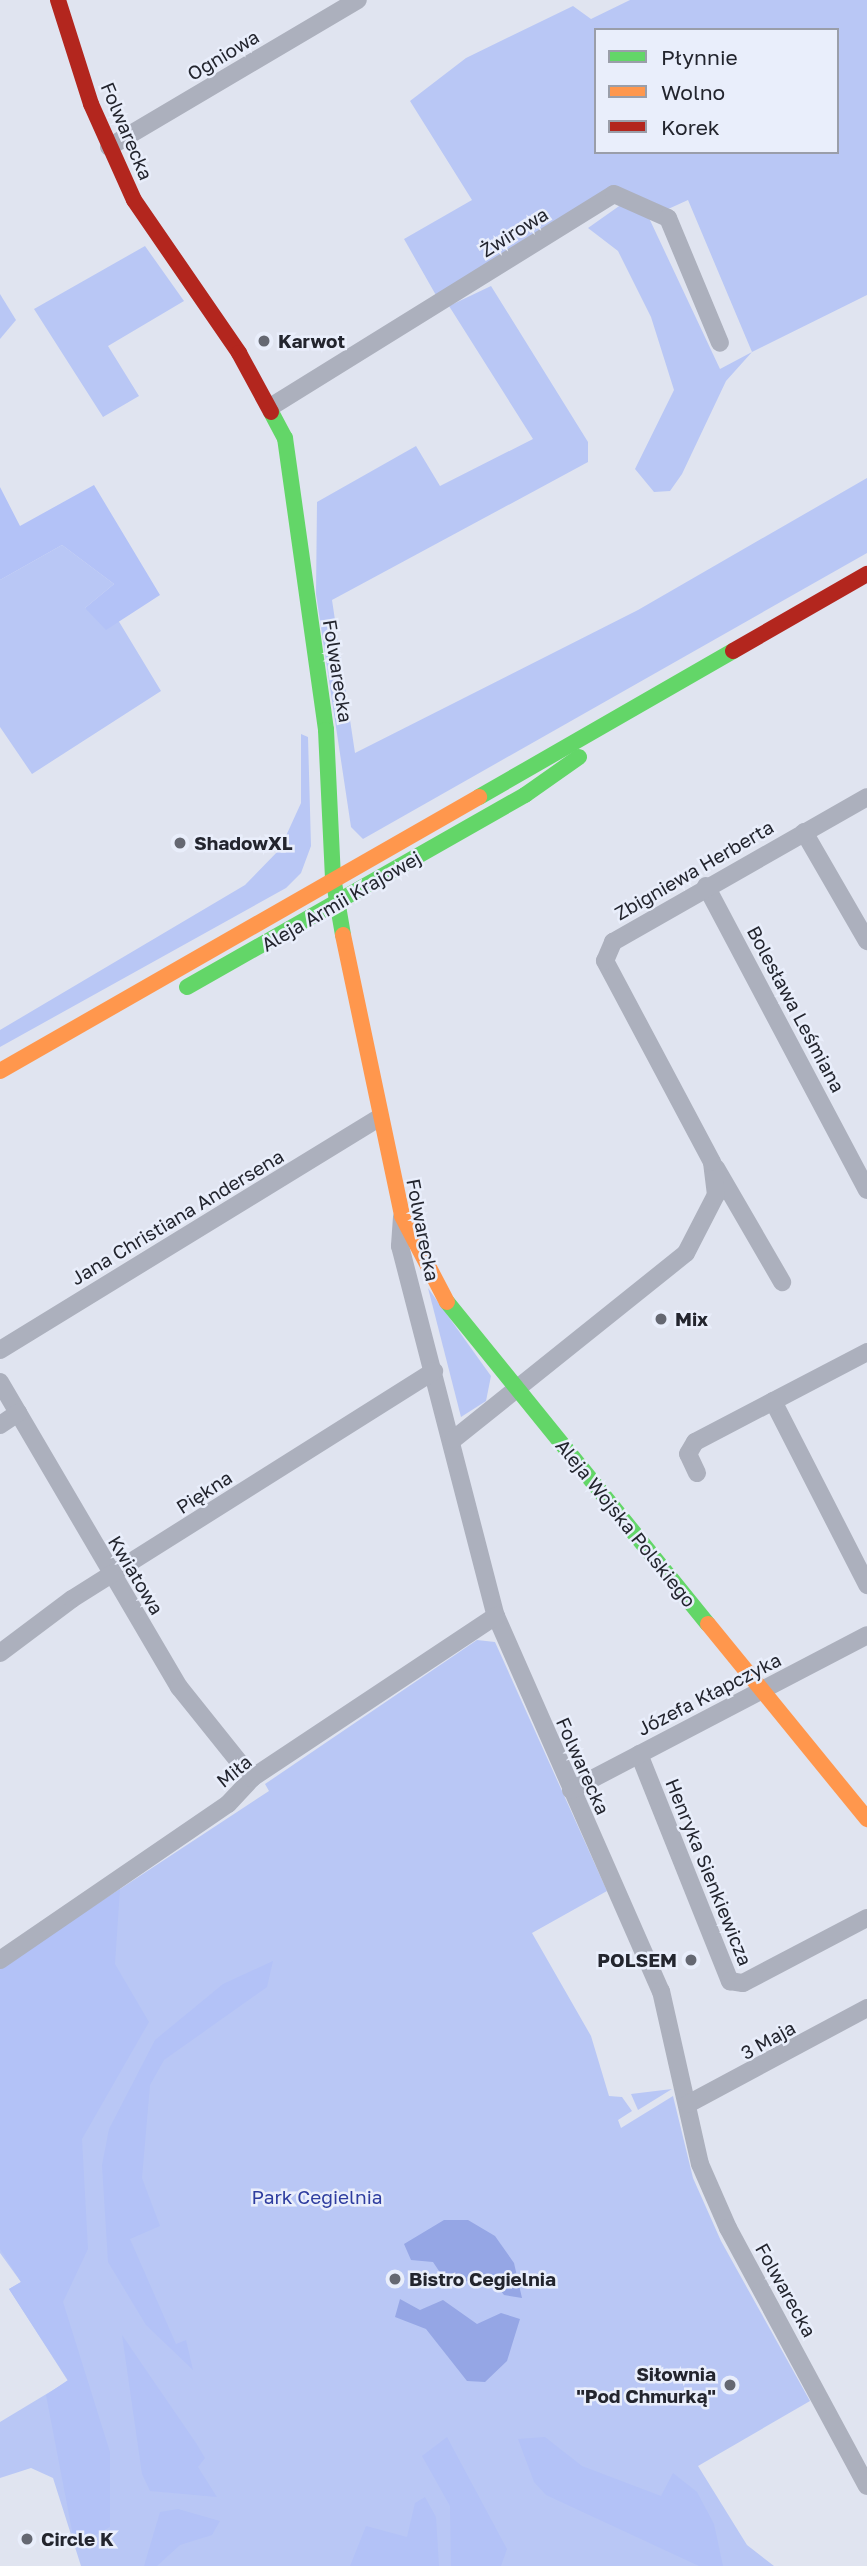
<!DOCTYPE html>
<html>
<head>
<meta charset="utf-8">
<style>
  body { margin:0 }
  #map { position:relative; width:867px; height:2566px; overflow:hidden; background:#e0e4f0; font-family:"Golos Text",sans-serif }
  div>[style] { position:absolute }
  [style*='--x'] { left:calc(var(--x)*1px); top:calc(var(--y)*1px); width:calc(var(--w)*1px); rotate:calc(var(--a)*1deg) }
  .green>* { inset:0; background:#b9c7f5 }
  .forest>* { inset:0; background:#b3c2f7 }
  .water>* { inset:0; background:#95a6e5 }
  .street>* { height:18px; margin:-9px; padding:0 9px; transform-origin:9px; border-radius:9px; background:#acb0bd }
  .fast>* { height:16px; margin:-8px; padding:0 8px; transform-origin:8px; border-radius:8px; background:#63d668 }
  .slow>* { height:16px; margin:-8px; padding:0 8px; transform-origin:8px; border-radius:8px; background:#ff974d }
  .jam>* { height:16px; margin:-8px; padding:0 8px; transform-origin:8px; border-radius:8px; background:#b3261e }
  .dots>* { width:19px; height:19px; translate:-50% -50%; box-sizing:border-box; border:4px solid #e9eefb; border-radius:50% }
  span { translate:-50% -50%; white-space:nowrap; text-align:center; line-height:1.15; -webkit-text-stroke:5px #e9eefb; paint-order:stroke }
  .street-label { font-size:19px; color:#23252e }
  .poi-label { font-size:19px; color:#23252e; font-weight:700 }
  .left { translate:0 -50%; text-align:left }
  .right { translate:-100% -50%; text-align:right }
  .park-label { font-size:19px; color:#2e3d9f }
  .legend { position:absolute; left:594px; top:28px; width:245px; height:126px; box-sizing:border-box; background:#e9eefb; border:2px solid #9a9ea9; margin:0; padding:9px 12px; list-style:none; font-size:21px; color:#23252e }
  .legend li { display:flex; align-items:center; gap:14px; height:35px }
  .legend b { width:35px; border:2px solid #9a9ea9 }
</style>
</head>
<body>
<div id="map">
  <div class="green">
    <i style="clip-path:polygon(evenodd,630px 0,867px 0,867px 295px,752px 352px,726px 381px,682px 474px,670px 491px,654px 492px,635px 469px,674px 390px,651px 317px,618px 251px,588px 228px,622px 204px,649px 218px,720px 369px,752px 352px,688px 200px,666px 210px,614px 186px,437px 297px,404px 239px,472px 200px,410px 101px,466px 58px,573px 6px,591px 19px,630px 0,596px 30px,837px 30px,837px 152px,596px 152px,596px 30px)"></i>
    <i style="clip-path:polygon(145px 246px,184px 301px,108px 346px,139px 396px,103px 417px,34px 309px)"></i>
    <i style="clip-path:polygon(491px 286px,588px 442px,588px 462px,332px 600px,355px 753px,638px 610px,867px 478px,867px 553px,363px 839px,351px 827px,316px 594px,317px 502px,416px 446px,440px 486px,533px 439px,449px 306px)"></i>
    <i style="clip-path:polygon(0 294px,16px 320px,0 339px)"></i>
    <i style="clip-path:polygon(62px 545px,114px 584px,85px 608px,118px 620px,161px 691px,32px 774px,0 727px,0 580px)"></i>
    <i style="clip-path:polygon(301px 734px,308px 737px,311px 846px,301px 873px,286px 888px,0 1047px,0 1030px,245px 885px,280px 849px,301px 803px)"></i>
    <i style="clip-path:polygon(428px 1288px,491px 1376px,486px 1401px,461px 1417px)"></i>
    <i style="clip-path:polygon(477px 1640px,495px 1642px,607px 1891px,532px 1933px,591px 2036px,609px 2096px,622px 2097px,632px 2111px,618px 2120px,621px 2128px,673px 2096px,693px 2178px,721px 2241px,810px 2401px,698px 2466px,747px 2545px,774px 2566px,81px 2566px,53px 2478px,31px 2468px,0 2478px,0 2422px,68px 2381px,9px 2289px,21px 2282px,0 2253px,0 1968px,269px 1791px,265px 1784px)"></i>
    <i style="clip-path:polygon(672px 2089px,638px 2110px,631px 2094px)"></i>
  </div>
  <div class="forest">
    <i style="clip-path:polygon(94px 485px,160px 595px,106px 630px,85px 608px,114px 584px,62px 545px,0 580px,0 487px,20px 526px)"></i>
    <i style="clip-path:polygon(120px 1889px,115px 1964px,149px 2022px,82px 2139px,88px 2249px,63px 2302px,110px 2452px,110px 2527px,75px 2546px,46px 2395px,68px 2380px,9px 2289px,21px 2282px,0 2249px,0 1968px)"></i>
    <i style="clip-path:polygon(273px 1961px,267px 1987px,164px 2060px,150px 2085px,142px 2178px,160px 2226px,130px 2239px,176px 2344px,186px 2340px,193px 2370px,146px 2325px,108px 2262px,102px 2165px,109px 2129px,155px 2040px,223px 1984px)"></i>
    <i style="clip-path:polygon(122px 2335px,196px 2443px,205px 2458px,198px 2467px,217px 2497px,150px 2491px,142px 2474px)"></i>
    <i style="clip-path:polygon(447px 2437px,507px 2549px,501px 2566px,451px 2566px,450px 2506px,422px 2456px)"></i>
    <i style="clip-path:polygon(545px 2437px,582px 2466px,661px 2496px,673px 2473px,697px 2492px,714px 2524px,723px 2566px,699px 2566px,546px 2495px,534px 2482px,518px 2439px)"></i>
    <i style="clip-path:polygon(425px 2497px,436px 2517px,439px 2566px,350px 2566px,366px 2526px,407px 2537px,415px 2503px)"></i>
    <i style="clip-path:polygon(178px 2509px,220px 2521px,212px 2535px,180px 2545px,157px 2566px,144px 2566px,160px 2512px)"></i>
  </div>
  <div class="water">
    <i style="clip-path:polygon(444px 2220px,468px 2220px,495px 2236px,514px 2263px,522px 2298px,504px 2295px,489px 2275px,457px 2284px,445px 2280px,433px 2262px,411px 2260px,404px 2244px)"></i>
    <i style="clip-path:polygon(400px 2299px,420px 2310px,443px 2300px,477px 2324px,501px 2313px,520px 2319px,507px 2361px,485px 2382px,467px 2381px,426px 2329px,395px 2317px)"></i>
  </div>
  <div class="street">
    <i style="--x:109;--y:147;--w:289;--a:-30.6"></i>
    <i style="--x:272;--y:406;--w:402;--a:-31.8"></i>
    <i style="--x:614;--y:194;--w:59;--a:24"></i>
    <i style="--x:668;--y:218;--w:135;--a:67.4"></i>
    <i style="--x:804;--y:832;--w:126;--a:60"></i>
    <i style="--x:706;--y:886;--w:344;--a:62.1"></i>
    <i style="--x:716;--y:1168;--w:132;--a:59.9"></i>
    <i style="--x:402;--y:1217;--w:29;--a:94"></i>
    <i style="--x:400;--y:1246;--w:382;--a:75.5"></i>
    <i style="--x:496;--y:1616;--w:410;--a:66.3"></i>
    <i style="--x:661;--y:1991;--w:177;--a:77.3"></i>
    <i style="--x:700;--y:2164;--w:70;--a:66.4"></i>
    <i style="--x:728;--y:2228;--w:293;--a:61.7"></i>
    <i style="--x:0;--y:1350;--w:442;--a:-31.5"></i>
    <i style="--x:0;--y:1382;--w:354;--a:59.6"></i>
    <i style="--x:179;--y:1687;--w:117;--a:51.3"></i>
    <i style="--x:773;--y:1401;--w:207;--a:62.9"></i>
    <i style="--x:0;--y:1425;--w:22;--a:-34"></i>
    <i style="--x:454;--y:1439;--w:297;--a:-38.7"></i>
    <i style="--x:686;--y:1253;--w:65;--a:-62.7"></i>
    <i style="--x:716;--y:1195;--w:33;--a:-97"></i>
    <i style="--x:712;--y:1162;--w:228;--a:-118"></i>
    <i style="--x:605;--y:961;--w:21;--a:-67"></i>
    <i style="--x:613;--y:942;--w:292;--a:-29.7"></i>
    <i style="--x:697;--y:1473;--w:21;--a:-115"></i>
    <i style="--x:688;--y:1454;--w:14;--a:-60"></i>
    <i style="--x:695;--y:1442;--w:194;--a:-27.6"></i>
    <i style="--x:0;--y:1653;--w:90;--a:-36.9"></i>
    <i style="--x:72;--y:1599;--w:428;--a:-32.2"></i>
    <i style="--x:639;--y:1754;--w:245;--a:68.2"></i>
    <i style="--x:730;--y:1981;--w:13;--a:9"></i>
    <i style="--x:743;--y:1983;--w:140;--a:-27.7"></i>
    <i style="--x:571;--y:1790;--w:334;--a:-27.6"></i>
    <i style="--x:0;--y:1960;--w:276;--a:-34.4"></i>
    <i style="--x:228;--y:1804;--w:35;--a:-47"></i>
    <i style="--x:252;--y:1778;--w:293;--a:-33.6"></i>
    <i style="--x:688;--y:2104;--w:203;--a:-28.2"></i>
  </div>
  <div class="fast">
    <i style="--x:271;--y:412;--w:30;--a:62"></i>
    <i style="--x:285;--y:438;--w:295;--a:82"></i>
    <i style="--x:326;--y:730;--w:147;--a:87.3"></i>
    <i style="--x:333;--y:877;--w:59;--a:80.2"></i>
    <i style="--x:479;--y:797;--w:293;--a:-29.9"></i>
    <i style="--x:187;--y:987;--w:389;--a:-29.6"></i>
    <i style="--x:525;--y:795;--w:66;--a:-35.1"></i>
    <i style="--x:447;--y:1302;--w:414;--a:51"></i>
  </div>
  <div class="slow">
    <i style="--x:343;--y:935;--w:287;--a:78.1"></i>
    <i style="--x:402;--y:1216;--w:97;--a:62.4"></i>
    <i style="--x:0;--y:1071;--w:552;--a:-29.77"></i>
    <i style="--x:708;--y:1624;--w:252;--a:50.8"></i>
  </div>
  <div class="jam">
    <i style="--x:58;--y:0;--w:109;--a:72.4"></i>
    <i style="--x:91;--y:104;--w:105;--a:65.9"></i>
    <i style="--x:134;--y:200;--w:186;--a:55.5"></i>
    <i style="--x:239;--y:353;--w:67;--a:61.5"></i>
    <i style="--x:733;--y:651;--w:155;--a:-29.9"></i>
  </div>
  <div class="dots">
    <i style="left:264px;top:341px;background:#656872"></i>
    <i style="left:180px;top:843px;background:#656872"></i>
    <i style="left:661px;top:1319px;background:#656872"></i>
    <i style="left:691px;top:1960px;background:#656872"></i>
    <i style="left:395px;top:2279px;background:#656872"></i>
    <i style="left:730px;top:2385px;background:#656872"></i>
    <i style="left:27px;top:2539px;background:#656872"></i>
  </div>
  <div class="street-label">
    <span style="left:223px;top:55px;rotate:-31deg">Ogniowa</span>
    <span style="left:127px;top:131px;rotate:67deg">Folwarecka</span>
    <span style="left:514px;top:232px;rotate:-32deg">Żwirowa</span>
    <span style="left:338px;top:671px;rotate:81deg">Folwarecka</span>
    <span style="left:694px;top:870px;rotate:-30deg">Zbigniewa Herberta</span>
    <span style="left:341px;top:901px;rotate:-30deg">Aleja Armii Krajowej</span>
    <span style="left:796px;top:1009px;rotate:62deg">Bolesława Leśmiana</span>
    <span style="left:177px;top:1217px;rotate:-31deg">Jana Christiana Andersena</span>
    <span style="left:423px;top:1230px;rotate:79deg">Folwarecka</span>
    <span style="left:204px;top:1492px;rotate:-33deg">Piękna</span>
    <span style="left:626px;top:1523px;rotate:51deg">Aleja Wojska Polskiego</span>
    <span style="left:136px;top:1575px;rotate:59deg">Kwiatowa</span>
    <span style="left:709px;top:1694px;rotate:-27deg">Józefa Kłapczyka</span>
    <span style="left:583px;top:1766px;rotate:66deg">Folwarecka</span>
    <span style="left:234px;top:1771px;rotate:-39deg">Miła</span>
    <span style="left:709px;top:1872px;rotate:68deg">Henryka Sienkiewicza</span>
    <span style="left:768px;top:2040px;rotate:-29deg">3 Maja</span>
    <span style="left:786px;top:2290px;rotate:61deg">Folwarecka</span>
  </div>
  <div class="poi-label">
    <span class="left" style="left:278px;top:341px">Karwot</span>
    <span class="left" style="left:194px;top:843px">ShadowXL</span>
    <span class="left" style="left:675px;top:1319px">Mix</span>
    <span class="right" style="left:677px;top:1960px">POLSEM</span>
    <span class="left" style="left:409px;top:2279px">Bistro Cegielnia</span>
    <span class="right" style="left:716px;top:2385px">Siłownia<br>"Pod Chmurką"</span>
    <span class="left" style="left:41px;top:2539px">Circle K</span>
  </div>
  <div class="park-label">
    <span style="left:317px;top:2197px">Park Cegielnia</span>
  </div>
  <ul class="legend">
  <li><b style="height:9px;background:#63d668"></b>Płynnie</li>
  <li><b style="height:9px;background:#ff974d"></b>Wolno</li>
  <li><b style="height:9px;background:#b3261e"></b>Korek</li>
  </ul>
</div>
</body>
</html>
